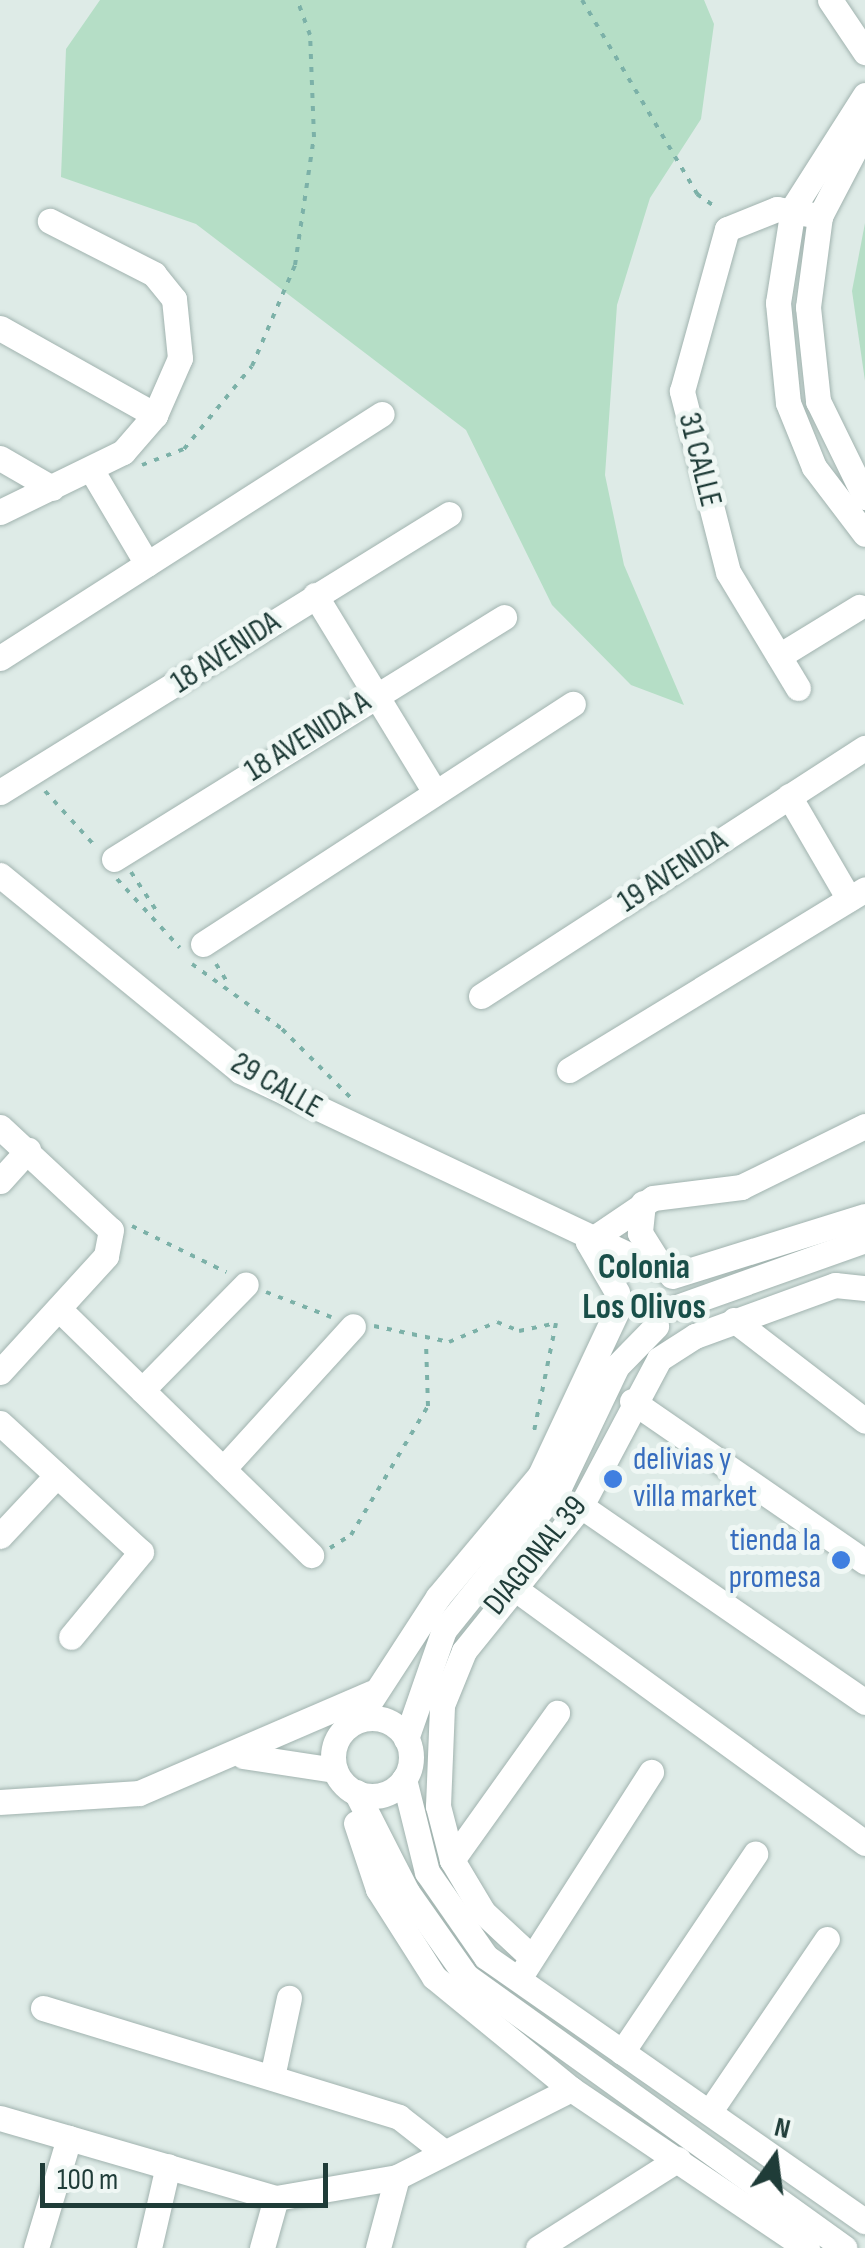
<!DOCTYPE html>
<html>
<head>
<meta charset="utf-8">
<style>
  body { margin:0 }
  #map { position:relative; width:865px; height:2248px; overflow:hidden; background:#deebe7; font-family:"Sofia Sans Condensed",sans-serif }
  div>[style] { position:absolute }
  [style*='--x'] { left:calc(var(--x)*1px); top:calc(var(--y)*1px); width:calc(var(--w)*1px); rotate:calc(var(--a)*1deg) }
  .green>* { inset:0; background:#b5dec6 }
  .path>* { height:4px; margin-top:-2px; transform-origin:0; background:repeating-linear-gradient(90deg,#7cb1a8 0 5px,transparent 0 13px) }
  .roads { filter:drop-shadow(0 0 2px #a1b3af) drop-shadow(0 0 2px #a1b3af) }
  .minor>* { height:25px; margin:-12.5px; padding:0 12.5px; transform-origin:12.5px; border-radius:12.5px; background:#fff }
  .minor>.ring { margin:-12.5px; padding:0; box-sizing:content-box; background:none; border:25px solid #fff; border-radius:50% }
  .dots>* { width:28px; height:28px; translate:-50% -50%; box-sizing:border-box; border:5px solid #eff7f4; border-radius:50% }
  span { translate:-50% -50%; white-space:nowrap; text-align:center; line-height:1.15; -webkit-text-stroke:10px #eff7f4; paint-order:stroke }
  .street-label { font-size:32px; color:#1f3c38 }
  .shop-label { font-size:32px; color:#366cbe }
  .left { translate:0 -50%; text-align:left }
  .right { translate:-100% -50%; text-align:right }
  .neighbourhood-label { font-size:35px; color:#194f49; font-weight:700 }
  .north { position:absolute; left:725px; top:2108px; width:100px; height:100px; -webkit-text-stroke:8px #eff7f4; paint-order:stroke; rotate:14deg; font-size:28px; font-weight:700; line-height:40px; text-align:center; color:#1f3c38 }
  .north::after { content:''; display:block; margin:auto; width:35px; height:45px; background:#1f3c38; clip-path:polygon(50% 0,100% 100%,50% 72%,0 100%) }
  .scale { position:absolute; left:40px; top:2163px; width:288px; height:45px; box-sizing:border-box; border:5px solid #1f3c38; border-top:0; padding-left:12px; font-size:30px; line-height:35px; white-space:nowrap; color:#1f3c38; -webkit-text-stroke:8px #eff7f4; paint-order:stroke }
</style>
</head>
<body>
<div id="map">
  <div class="green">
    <i style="clip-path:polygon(100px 0,704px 0,714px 24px,701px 119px,650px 198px,617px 305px,605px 475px,624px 565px,684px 705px,631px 685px,552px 605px,466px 430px,196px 224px,61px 177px,66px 49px)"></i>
    <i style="clip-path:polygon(865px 223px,865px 381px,852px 291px)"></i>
  </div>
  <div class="path">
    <i style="--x:582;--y:0;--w:226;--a:59.3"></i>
    <i style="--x:697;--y:194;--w:24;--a:35"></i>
    <i style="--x:142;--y:465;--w:45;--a:-20.9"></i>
    <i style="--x:184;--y:449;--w:107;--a:-50.7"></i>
    <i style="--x:252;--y:366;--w:110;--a:-66.9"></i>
    <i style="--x:295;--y:265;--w:129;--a:-81.6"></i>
    <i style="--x:314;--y:137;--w:102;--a:-92.2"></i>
    <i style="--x:310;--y:35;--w:37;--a:-110"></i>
    <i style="--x:45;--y:791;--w:74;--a:47.7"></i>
    <i style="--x:131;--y:872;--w:45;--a:56.7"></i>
    <i style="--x:117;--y:879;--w:93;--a:47.6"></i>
    <i style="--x:192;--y:964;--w:111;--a:35.8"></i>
    <i style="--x:282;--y:1029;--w:102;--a:45"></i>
    <i style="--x:216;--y:964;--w:25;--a:58"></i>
    <i style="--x:132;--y:1226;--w:105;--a:26.1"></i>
    <i style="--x:266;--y:1292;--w:70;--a:21"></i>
    <i style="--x:374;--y:1326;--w:77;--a:12"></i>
    <i style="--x:449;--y:1342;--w:52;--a:-22.6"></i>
    <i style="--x:497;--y:1322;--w:24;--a:22"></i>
    <i style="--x:519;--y:1331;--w:38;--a:-12"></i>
    <i style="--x:556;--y:1323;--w:110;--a:101.5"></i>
    <i style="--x:330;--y:1548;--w:25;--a:-32"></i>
    <i style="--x:351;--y:1535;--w:150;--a:-59.2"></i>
    <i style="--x:428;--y:1406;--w:64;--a:-91.8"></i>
  </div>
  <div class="roads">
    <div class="minor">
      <i style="--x:830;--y:0;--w:63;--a:56.1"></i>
      <i style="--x:865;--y:95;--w:134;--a:122.5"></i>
      <i style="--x:793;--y:208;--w:96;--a:99"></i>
      <i style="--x:778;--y:303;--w:100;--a:84.3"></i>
      <i style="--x:788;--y:403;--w:69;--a:67.9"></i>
      <i style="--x:814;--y:467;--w:84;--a:52.7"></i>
      <i style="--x:865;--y:130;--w:97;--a:117.6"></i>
      <i style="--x:820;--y:216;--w:92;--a:97.5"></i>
      <i style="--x:808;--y:307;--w:95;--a:83.9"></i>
      <i style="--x:818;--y:401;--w:107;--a:63.9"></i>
      <i style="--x:0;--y:328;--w:178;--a:29.3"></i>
      <i style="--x:0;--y:458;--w:60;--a:30"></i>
      <i style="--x:92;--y:471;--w:108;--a:59.4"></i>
      <i style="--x:0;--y:512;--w:137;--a:-26"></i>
      <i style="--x:123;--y:452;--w:49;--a:-49.1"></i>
      <i style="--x:155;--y:415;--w:62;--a:-66.3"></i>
      <i style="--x:180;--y:358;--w:59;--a:-95.8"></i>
      <i style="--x:174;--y:299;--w:32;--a:-129"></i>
      <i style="--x:154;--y:274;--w:117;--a:-153"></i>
      <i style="--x:315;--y:595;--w:229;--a:58.7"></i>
      <i style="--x:779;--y:656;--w:94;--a:-31.5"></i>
      <i style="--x:0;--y:658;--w:453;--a:-32.6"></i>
      <i style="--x:798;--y:688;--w:135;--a:-121.1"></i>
      <i style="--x:728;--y:572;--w:187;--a:-104.3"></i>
      <i style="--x:682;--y:391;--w:168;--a:-74.5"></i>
      <i style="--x:727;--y:229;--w:54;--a:-21.8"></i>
      <i style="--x:777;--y:209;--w:44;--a:9.2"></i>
      <i style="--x:0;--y:792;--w:528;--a:-31.76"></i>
      <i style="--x:789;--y:796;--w:119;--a:59.8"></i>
      <i style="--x:114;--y:859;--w:459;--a:-31.8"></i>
      <i style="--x:0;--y:875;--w:310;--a:39.2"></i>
      <i style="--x:240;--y:1071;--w:454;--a:25.3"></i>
      <i style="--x:203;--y:944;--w:441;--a:-33"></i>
      <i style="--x:481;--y:996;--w:457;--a:-32.9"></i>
      <i style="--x:569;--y:1070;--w:347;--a:-31.4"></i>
      <i style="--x:0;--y:1127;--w:151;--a:42.9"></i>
      <i style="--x:111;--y:1230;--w:26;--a:101"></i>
      <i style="--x:106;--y:1256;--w:157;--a:132.4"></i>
      <i style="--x:0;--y:1181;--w:42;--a:-47.9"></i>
      <i style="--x:643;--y:1203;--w:30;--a:96"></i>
      <i style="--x:640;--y:1233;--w:41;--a:57.8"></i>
      <i style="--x:588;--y:1242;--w:78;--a:-34.1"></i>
      <i style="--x:653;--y:1198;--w:89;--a:-7.1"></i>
      <i style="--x:741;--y:1187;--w:138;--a:-26.2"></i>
      <i style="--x:588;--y:1242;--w:58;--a:59.9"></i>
      <i style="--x:672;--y:1276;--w:202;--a:-17.3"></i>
      <i style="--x:677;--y:1307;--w:200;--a:-19.6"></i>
      <i style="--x:60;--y:1310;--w:351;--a:44.3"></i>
      <i style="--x:734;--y:1320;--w:165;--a:37.6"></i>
      <i style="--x:142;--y:1390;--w:148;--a:-45.5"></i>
      <i style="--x:632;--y:1401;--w:283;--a:34.6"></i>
      <i style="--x:0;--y:1423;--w:191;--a:42.5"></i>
      <i style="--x:141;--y:1552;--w:110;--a:129.5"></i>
      <i style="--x:223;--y:1469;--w:193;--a:-47.7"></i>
      <i style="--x:581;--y:1506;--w:345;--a:34.6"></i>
      <i style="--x:0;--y:1536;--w:83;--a:-46.9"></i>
      <i style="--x:514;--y:1588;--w:434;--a:36"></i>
      <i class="ring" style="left:333px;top:1718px;width:53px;height:53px"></i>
      <i style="--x:358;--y:1720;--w:147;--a:-57"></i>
      <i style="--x:438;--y:1597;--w:159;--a:-50.1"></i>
      <i style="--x:540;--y:1475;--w:187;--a:-64.9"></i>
      <i style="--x:406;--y:1739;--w:115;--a:-70.8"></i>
      <i style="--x:444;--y:1630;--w:184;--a:-51.2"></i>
      <i style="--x:559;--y:1487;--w:134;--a:-64.4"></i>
      <i style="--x:617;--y:1366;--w:56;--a:-45.7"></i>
      <i style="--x:243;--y:1756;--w:93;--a:8.7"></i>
      <i style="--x:404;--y:1779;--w:96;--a:76.1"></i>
      <i style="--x:427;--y:1872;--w:103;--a:55.2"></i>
      <i style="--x:486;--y:1957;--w:462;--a:34.9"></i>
      <i style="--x:356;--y:1792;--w:112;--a:63"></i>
      <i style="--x:407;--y:1892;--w:103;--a:54.9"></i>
      <i style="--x:466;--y:1976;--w:466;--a:35.7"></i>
      <i style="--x:0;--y:1802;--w:139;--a:-3.7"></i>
      <i style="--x:139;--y:1793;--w:253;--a:-23.3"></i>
      <i style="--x:356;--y:1823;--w:70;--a:71.6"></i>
      <i style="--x:378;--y:1889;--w:104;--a:57.5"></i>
      <i style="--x:434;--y:1977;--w:177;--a:39.3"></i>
      <i style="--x:571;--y:2089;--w:285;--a:34"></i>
      <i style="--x:452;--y:1860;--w:181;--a:-54.5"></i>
      <i style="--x:527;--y:1953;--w:60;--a:-137"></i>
      <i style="--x:483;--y:1912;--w:61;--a:-120.8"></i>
      <i style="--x:452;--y:1860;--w:56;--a:-104.5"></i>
      <i style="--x:438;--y:1806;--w:101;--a:-87.7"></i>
      <i style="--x:442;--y:1705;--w:58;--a:-67.8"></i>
      <i style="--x:464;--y:1651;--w:186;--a:-51.1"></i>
      <i style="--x:581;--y:1506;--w:166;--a:-62"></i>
      <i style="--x:659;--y:1359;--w:43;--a:-32.6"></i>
      <i style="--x:695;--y:1336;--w:149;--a:-20"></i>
      <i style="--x:835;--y:1285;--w:30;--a:6"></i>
      <i style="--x:525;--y:1969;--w:234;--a:-57.4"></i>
      <i style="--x:43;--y:2008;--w:372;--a:17"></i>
      <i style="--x:399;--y:2117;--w:57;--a:37.9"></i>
      <i style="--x:622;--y:2052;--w:239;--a:-56.1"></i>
      <i style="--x:272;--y:2077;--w:81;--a:-77.9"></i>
      <i style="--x:710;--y:2111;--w:208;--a:-55.8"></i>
      <i style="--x:0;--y:2118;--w:287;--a:16.2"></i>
      <i style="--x:276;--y:2198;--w:123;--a:-9.8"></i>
      <i style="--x:397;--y:2177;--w:195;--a:-26.8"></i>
      <i style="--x:36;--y:2248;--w:115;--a:-73.3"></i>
      <i style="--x:149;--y:2248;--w:84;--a:-77"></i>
      <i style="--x:262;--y:2248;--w:52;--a:-74.4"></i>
      <i style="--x:378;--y:2248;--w:73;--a:-75"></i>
      <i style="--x:538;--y:2248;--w:166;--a:-32.4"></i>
    </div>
  </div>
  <div class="dots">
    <i style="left:613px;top:1479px;background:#3f7fe0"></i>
    <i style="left:841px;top:1560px;background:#3f7fe0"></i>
  </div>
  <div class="street-label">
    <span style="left:699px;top:460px;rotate:76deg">31 CALLE</span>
    <span style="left:226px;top:653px;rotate:-33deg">18 AVENIDA</span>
    <span style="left:308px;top:737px;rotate:-32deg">18 AVENIDA A</span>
    <span style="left:673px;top:872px;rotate:-33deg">19 AVENIDA</span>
    <span style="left:276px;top:1086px;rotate:30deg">29 CALLE</span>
    <span style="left:536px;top:1556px;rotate:-51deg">DIAGONAL 39</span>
  </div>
  <div class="shop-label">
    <span class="left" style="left:633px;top:1479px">delivias y<br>villa market</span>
    <span class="right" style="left:821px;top:1560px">tienda la<br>promesa</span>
  </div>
  <div class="neighbourhood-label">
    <span style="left:644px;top:1288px">Colonia<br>Los Olivos</span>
  </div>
  <div class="north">N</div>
  <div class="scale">100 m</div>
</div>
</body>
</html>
